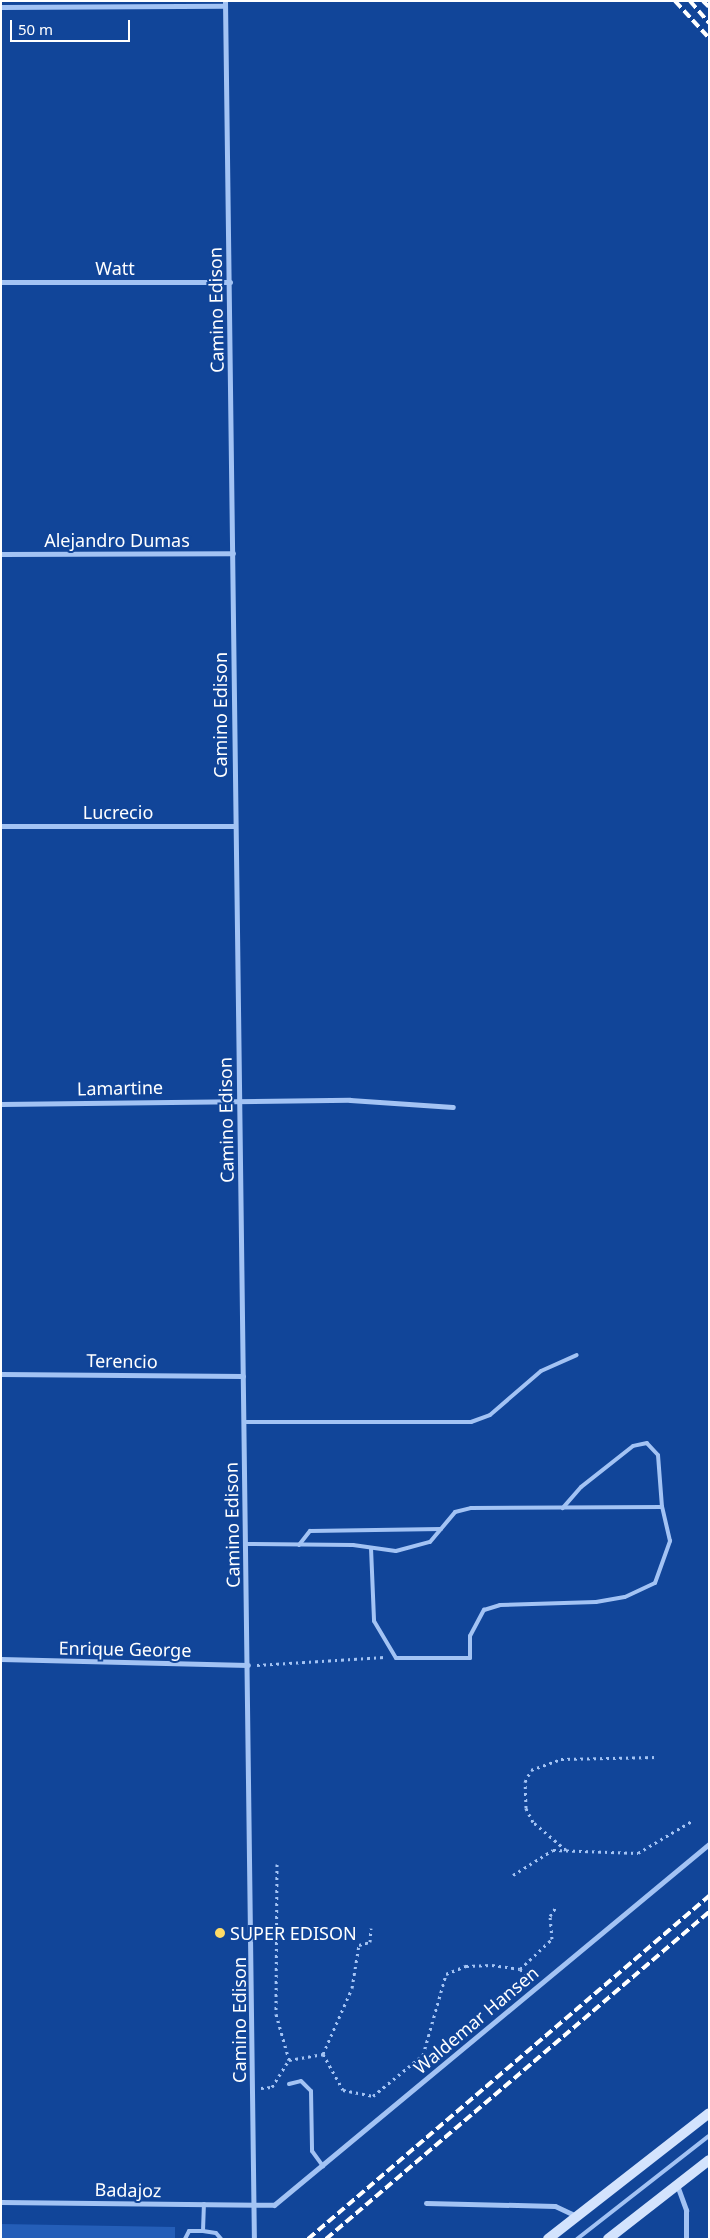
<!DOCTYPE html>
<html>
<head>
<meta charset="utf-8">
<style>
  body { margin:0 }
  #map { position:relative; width:710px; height:2240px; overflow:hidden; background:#114599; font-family:"Noto Sans",sans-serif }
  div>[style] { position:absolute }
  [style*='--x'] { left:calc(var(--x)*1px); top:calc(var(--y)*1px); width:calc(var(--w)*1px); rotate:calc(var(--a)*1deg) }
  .green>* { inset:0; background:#245eb8 }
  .path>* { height:3px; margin-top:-1.5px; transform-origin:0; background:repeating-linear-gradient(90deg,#a3c3f4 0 2.5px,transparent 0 6.5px) }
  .lane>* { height:4px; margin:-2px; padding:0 2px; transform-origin:2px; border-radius:2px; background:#a3c3f4 }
  .street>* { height:5px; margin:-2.5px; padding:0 2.5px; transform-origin:2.5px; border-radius:2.5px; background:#a3c3f4 }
  .secondary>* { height:10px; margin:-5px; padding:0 5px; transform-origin:5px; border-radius:5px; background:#d3e3fd }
  .rail>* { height:4px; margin-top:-2px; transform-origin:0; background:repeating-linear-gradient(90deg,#fff 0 9px,transparent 0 13px) }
  .dots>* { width:14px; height:14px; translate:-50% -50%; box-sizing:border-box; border:2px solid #114599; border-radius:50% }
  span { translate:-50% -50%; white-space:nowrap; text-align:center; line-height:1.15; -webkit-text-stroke:4px #114599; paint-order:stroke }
  .street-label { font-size:18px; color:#fff }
  .poi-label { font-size:18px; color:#fff }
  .left { translate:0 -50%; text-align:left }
  .frame { position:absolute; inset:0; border:2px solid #fff; pointer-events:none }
  .scale { position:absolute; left:10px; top:20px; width:120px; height:22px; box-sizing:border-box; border:2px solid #fff; border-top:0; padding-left:6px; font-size:15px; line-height:18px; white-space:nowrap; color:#fff; -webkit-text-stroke:4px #114599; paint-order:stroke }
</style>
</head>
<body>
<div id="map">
  <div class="green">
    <i style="clip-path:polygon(1px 2224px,175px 2227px,175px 2239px,1px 2239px)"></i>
  </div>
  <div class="path">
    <i style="--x:257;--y:1665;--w:128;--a:-3.6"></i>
    <i style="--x:566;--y:1850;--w:43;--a:-139.7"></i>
    <i style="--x:533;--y:1822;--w:16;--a:-117"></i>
    <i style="--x:526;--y:1808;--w:26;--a:-92"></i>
    <i style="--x:525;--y:1782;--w:13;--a:-63"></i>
    <i style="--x:531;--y:1770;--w:32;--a:-20"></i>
    <i style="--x:561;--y:1759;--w:97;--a:-1.2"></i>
    <i style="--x:277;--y:1864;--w:150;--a:90.4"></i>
    <i style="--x:276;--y:2014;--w:48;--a:74.2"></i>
    <i style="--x:513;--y:1875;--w:47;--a:-32"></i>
    <i style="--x:553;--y:1850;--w:85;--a:2"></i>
    <i style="--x:638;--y:1853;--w:63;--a:-30.7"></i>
    <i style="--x:520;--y:1969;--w:44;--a:-43.2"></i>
    <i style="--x:552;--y:1939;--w:23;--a:-95"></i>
    <i style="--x:550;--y:1916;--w:11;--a:-56"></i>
    <i style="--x:323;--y:2054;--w:41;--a:60.9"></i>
    <i style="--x:343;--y:2090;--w:31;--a:11"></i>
    <i style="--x:373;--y:2096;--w:65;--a:-39.4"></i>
    <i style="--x:430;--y:2064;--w:11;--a:-128"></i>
    <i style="--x:423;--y:2055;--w:84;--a:-74.1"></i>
    <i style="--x:446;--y:1974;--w:22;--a:-22"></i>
    <i style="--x:466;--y:1966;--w:26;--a:-2"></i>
    <i style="--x:492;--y:1965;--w:28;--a:8"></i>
    <i style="--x:520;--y:1969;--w:16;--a:43"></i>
    <i style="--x:261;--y:2088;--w:11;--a:-5"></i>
    <i style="--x:272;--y:2087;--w:32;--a:-58"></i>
    <i style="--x:289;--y:2060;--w:35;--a:-10"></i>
    <i style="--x:323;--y:2054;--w:72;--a:-66.3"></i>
    <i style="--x:352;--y:1988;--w:44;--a:-80.8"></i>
    <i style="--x:359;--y:1945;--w:11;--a:-15"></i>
    <i style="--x:370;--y:1942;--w:14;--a:-86"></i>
  </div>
  <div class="lane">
    <i style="--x:244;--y:1422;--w:227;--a:0"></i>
    <i style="--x:471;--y:1422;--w:20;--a:-20"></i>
    <i style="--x:490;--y:1415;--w:67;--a:-40.8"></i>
    <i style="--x:541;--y:1371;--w:39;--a:-24"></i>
    <i style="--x:246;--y:1544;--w:107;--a:0.5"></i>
    <i style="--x:353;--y:1545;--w:43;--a:7.9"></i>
    <i style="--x:396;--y:1551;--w:35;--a:-15"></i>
    <i style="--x:430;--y:1542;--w:39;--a:-50"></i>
    <i style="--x:455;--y:1512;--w:16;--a:-14"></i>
    <i style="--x:471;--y:1508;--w:191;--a:-0.3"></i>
    <i style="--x:662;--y:1507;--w:52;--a:-94.4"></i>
    <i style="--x:658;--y:1455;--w:16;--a:-133"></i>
    <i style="--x:647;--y:1443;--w:14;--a:168"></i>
    <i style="--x:633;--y:1446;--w:66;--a:141.7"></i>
    <i style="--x:581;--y:1487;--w:28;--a:131"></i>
    <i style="--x:299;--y:1545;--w:18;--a:-52"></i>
    <i style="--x:310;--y:1531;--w:131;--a:-0.9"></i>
    <i style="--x:371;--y:1548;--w:73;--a:87.6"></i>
    <i style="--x:374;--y:1621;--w:43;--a:59.3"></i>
    <i style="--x:396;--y:1658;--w:74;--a:0"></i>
    <i style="--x:470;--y:1658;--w:22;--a:-90"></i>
    <i style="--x:470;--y:1636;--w:30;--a:-62"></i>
    <i style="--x:484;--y:1610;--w:17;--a:-17"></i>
    <i style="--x:500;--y:1605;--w:96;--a:-1.8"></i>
    <i style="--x:596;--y:1602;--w:29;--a:-10"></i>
    <i style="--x:625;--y:1597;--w:33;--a:-25"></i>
    <i style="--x:655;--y:1583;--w:45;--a:-70.3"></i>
    <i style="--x:670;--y:1541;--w:35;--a:-103"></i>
    <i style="--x:289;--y:2084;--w:12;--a:-14"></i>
    <i style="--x:301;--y:2081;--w:14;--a:45"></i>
    <i style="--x:311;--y:2091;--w:60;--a:89"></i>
    <i style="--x:312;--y:2151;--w:19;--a:54"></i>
    <i style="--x:203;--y:2231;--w:27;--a:-88"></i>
    <i style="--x:185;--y:2239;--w:9;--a:-63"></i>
    <i style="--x:189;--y:2231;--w:14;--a:0"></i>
    <i style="--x:203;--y:2231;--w:13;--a:9"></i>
    <i style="--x:216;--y:2233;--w:8;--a:50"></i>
    <i style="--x:577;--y:2239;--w:167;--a:-38"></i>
  </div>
  <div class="street">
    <i style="--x:225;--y:1;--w:2238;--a:89.26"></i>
    <i style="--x:1;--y:7;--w:224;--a:-0.3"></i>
    <i style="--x:1;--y:282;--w:229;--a:0"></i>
    <i style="--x:1;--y:554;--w:232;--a:-0.2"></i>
    <i style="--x:1;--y:826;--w:234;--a:0"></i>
    <i style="--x:1;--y:1104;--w:349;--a:-0.7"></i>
    <i style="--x:350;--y:1100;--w:103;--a:3.9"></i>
    <i style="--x:1;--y:1374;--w:242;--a:0.5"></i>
    <i style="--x:1;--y:1659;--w:247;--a:1.4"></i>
    <i style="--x:677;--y:2185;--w:27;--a:70"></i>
    <i style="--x:686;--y:2210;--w:29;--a:90"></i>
    <i style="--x:1;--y:2202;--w:273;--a:0.6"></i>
    <i style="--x:274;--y:2205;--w:565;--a:-39.69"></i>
    <i style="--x:426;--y:2203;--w:129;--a:1.3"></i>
    <i style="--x:555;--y:2206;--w:23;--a:25"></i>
  </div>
  <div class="secondary">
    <i style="--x:548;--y:2239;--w:204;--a:-38"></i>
    <i style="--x:608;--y:2239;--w:128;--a:-38"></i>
  </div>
  <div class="rail">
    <i style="--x:675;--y:1;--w:50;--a:47.4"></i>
    <i style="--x:690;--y:1;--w:29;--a:49"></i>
    <i style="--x:703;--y:1;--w:8;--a:45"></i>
    <i style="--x:308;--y:2239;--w:528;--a:-40.54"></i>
    <i style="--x:326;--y:2239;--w:504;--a:-40.49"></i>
  </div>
  <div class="dots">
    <i style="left:220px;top:1933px;background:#ffdb66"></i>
  </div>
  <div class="street-label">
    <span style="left:115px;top:268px">Watt</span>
    <span style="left:216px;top:310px;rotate:-91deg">Camino Edison</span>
    <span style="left:117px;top:540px">Alejandro Dumas</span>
    <span style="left:220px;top:715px;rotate:-90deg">Camino Edison</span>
    <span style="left:118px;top:812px">Lucrecio</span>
    <span style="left:120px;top:1088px;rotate:-1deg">Lamartine</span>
    <span style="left:226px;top:1120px;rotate:-91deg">Camino Edison</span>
    <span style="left:122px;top:1361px;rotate:1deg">Terencio</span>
    <span style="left:232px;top:1525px;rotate:-91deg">Camino Edison</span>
    <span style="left:125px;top:1649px;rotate:1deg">Enrique George</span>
    <span style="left:239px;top:2020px;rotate:-90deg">Camino Edison</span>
    <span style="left:476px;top:2020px;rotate:-40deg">Waldemar Hansen</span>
    <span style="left:128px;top:2190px;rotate:1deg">Badajoz</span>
  </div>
  <div class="poi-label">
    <span class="left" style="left:230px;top:1933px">SUPER EDISON</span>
  </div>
  <div class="frame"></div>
  <div class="scale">50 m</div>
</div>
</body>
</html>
